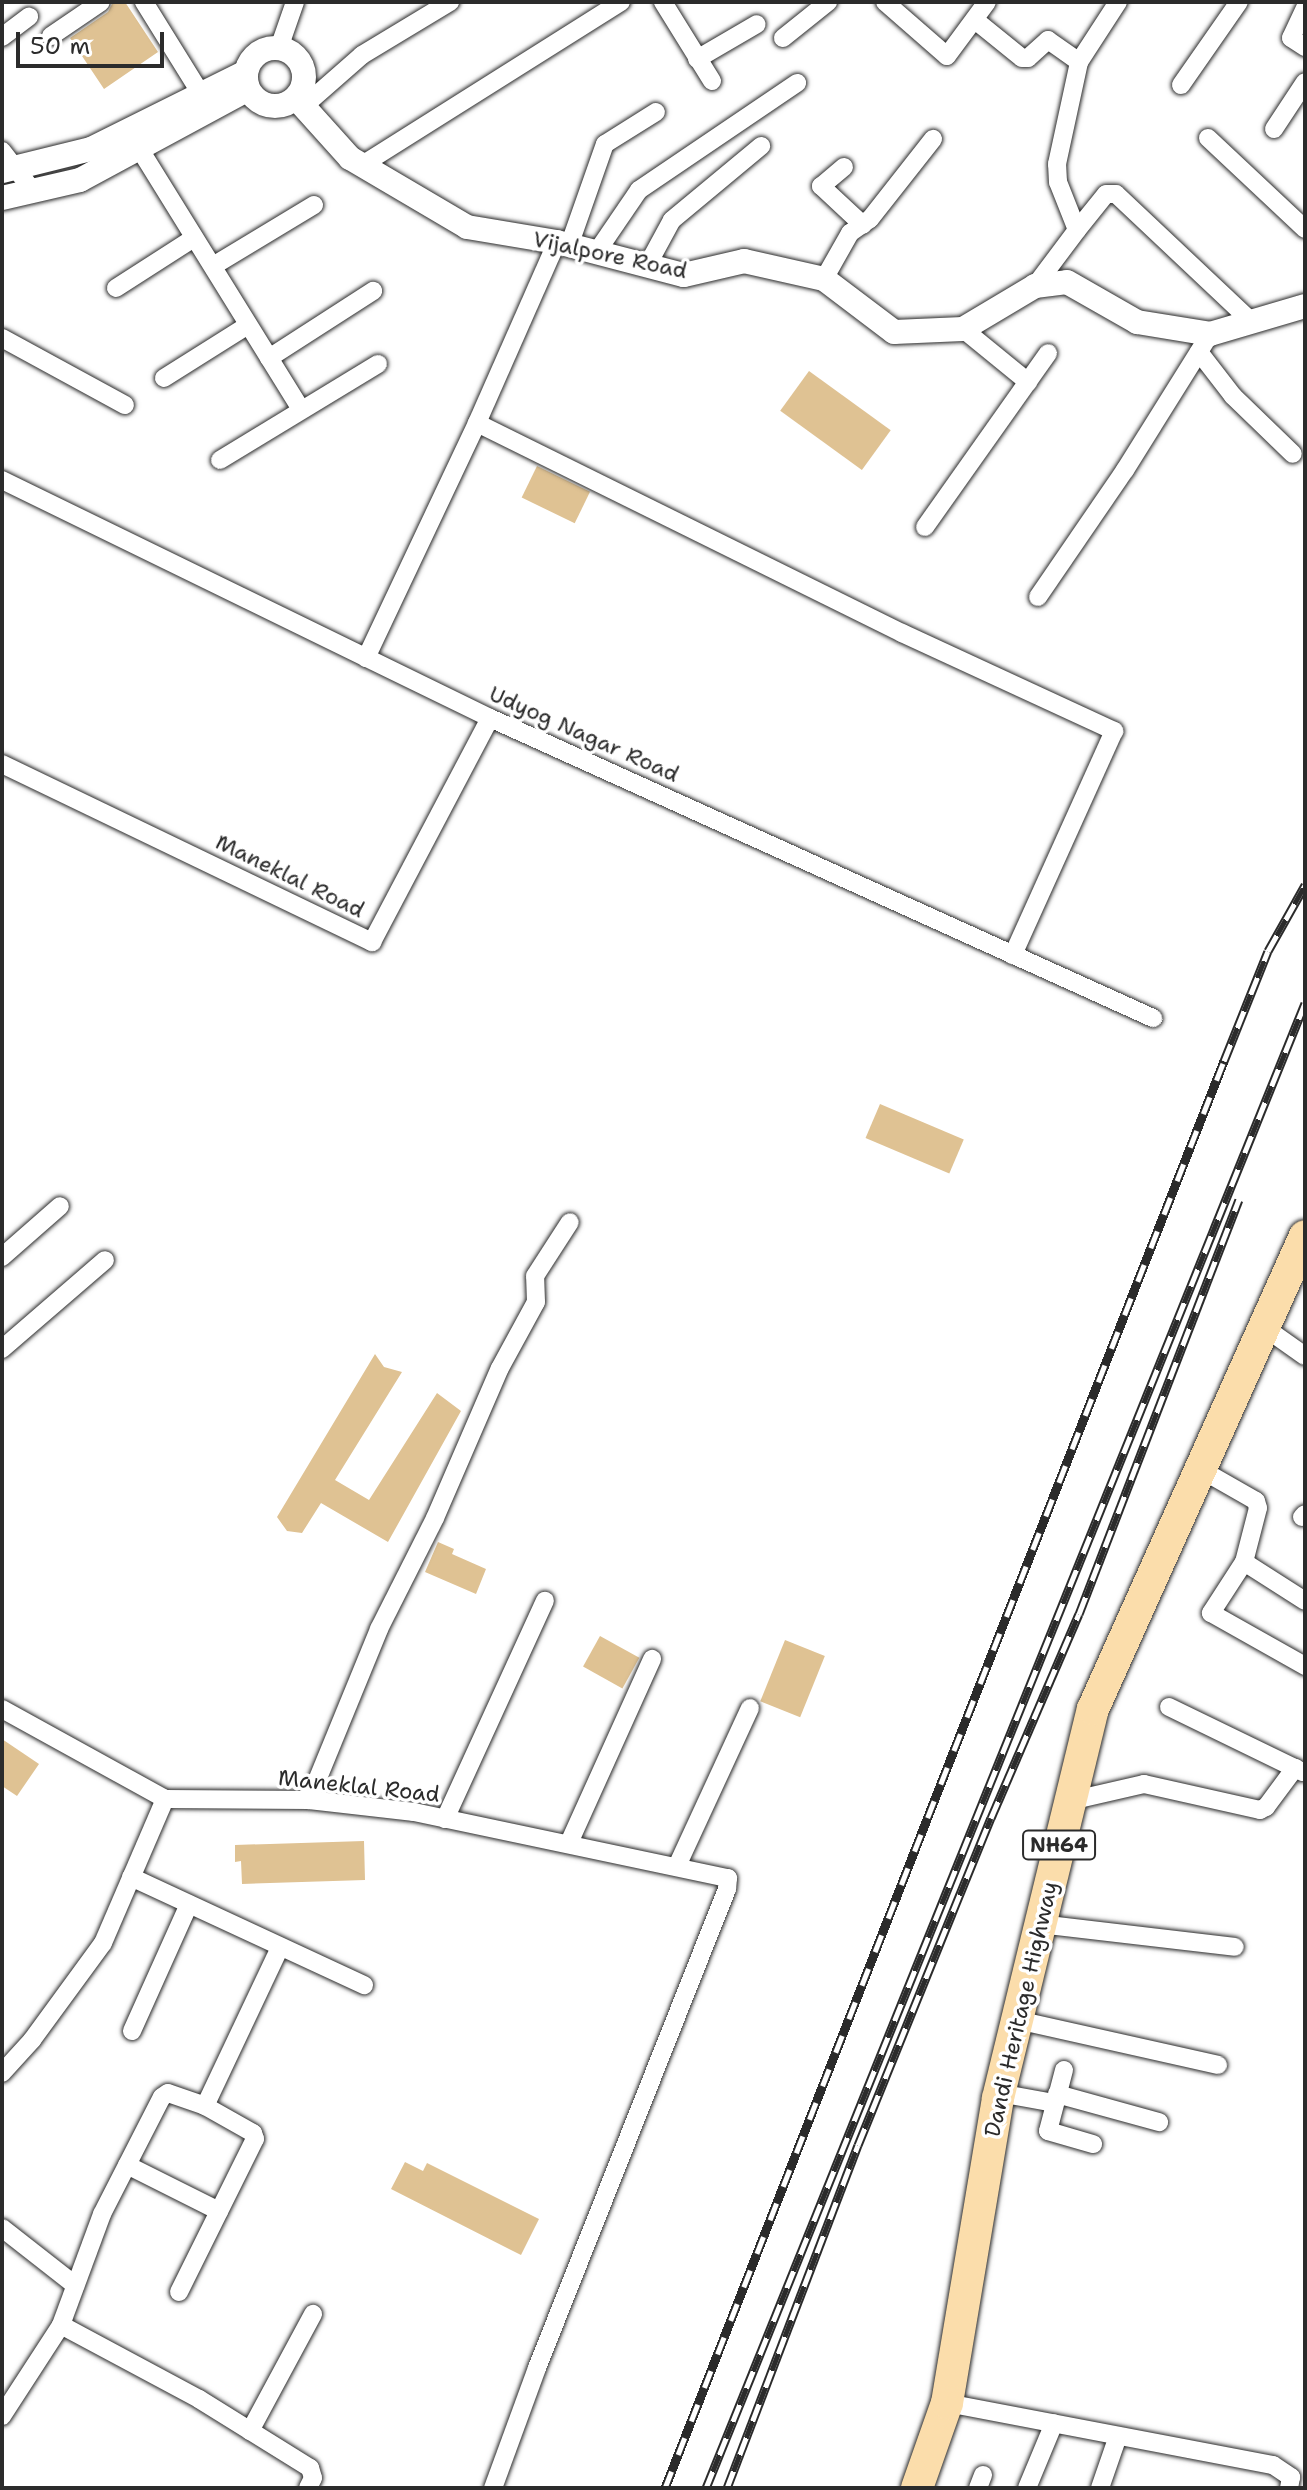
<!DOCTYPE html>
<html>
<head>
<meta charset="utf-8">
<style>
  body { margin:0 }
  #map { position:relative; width:1307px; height:2490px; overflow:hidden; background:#fff; font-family:"Shantell Sans",sans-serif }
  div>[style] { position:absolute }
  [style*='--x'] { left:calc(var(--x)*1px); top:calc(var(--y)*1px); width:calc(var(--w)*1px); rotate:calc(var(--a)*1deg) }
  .building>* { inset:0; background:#dfc293; transform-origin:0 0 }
  .roads { filter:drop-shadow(0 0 2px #2b2b2b) drop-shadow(0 0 2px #2b2b2b) }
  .street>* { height:18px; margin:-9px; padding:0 9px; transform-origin:9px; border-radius:9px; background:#fff }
  .secondary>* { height:24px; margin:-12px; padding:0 12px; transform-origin:12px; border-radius:12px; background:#fff }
  .secondary>.ring { margin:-12px; padding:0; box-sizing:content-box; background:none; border:24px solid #fff; border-radius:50% }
  .highway>* { height:32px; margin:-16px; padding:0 16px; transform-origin:16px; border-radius:16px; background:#fbddab }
  .rail>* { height:9px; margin-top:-4.5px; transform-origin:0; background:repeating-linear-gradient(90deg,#fff 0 18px,#2b2b2b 0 36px); box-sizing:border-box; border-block:2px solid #2b2b2b }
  span { translate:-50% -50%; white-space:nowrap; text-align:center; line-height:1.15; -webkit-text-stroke:7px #fff; paint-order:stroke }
  .shield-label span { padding:2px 6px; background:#fff; border:2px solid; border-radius:6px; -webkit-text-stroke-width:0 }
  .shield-label { font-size:20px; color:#2b2b2b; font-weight:700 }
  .street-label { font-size:22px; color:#2b2b2b }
  .frame { position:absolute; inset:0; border:4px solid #2b2b2b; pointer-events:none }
  .scale { position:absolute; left:16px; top:32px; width:148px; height:36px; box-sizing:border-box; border:4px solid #2b2b2b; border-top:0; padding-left:10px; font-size:24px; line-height:28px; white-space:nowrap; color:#2b2b2b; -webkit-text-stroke:6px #fff; paint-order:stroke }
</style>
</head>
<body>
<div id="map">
  <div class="building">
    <i style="clip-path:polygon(113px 2px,125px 2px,158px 52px,104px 89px,70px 38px,108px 12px)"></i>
    <i style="left:809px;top:371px;width:101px;height:49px;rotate:36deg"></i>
    <i style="left:537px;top:466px;width:59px;height:35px;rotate:26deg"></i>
    <i style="left:880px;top:1104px;width:91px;height:37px;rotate:23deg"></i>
    <i style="clip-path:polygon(375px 1354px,384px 1367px,402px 1372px,335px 1480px,369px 1500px,437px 1393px,461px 1411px,388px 1542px,321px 1503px,302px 1533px,287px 1531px,277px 1517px)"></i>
    <i style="clip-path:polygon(438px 1542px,454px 1549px,452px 1554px,486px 1569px,476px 1594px,425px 1572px)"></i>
    <i style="left:600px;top:1636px;width:45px;height:35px;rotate:29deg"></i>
    <i style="left:785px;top:1640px;width:43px;height:66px;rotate:22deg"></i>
    <i style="clip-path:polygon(2px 1739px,39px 1764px,17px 1796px,2px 1786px)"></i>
    <i style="clip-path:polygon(364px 1841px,365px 1880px,242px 1884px,241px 1861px,235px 1862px,235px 1845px)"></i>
    <i style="clip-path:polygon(405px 2162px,423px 2171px,427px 2163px,539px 2219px,521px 2255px,391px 2189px)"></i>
  </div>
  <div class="roads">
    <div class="street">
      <i style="--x:144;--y:2;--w:108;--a:58.2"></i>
      <i style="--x:663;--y:2;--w:93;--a:58.2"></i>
      <i style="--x:885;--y:2;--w:82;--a:41.1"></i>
      <i style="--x:947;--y:56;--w:67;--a:-53.5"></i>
      <i style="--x:1305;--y:8;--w:33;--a:115"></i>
      <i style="--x:1291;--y:38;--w:17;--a:33"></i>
      <i style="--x:975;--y:20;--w:60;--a:39"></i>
      <i style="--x:1022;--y:58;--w:6;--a:0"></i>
      <i style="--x:1028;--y:58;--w:27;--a:-42"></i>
      <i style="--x:1048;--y:40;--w:38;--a:35"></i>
      <i style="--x:51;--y:36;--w:60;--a:-34.2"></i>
      <i style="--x:2;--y:37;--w:34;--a:-37"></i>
      <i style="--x:783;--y:38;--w:58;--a:-38.7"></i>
      <i style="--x:279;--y:48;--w:49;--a:-70.8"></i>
      <i style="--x:697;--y:59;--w:69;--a:-30.3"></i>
      <i style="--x:1181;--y:85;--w:101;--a:-55.1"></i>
      <i style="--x:304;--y:106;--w:77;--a:-41.3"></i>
      <i style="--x:362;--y:55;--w:103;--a:-31.1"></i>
      <i style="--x:1274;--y:129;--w:56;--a:-56.6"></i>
      <i style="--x:1208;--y:138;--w:133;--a:43.2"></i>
      <i style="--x:139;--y:148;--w:307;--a:58.2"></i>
      <i style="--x:2;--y:151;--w:51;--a:52.2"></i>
      <i style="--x:362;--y:165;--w:306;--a:-32.2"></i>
      <i style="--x:844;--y:167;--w:30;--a:140"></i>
      <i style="--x:821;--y:186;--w:57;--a:42.9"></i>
      <i style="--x:1077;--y:230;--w:46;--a:-51.1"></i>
      <i style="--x:1106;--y:194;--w:10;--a:0"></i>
      <i style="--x:1116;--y:194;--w:187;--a:43.3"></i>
      <i style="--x:569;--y:246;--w:108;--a:-70.6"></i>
      <i style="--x:605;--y:144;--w:60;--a:-32.1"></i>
      <i style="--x:596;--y:253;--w:76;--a:-55.7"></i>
      <i style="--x:639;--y:190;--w:191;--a:-34.1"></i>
      <i style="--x:213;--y:266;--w:118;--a:-31.1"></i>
      <i style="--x:647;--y:266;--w:52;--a:-61.5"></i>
      <i style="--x:672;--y:220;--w:116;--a:-39.7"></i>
      <i style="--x:824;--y:279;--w:53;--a:-60.5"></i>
      <i style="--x:850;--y:233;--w:24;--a:-35"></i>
      <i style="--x:870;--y:219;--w:102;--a:-51.8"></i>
      <i style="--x:1035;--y:286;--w:70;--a:-53.1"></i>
      <i style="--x:1077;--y:230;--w:52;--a:-111.6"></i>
      <i style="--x:1058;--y:182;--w:18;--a:-93"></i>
      <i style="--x:1057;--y:164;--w:104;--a:-77.8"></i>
      <i style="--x:1079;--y:62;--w:72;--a:-57"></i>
      <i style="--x:116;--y:288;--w:93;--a:-32.7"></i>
      <i style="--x:963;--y:329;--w:84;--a:39.2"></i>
      <i style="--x:2;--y:338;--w:140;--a:28.6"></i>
      <i style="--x:1199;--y:352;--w:56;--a:52.3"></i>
      <i style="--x:1233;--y:396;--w:83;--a:44"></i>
      <i style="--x:269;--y:358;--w:124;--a:-32.8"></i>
      <i style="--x:164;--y:378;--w:99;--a:-32.2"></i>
      <i style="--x:477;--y:423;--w:474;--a:26.3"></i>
      <i style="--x:902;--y:633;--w:234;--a:24.8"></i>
      <i style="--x:1114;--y:731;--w:246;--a:114.3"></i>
      <i style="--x:220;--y:460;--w:185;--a:-31.3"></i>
      <i style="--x:2;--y:480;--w:543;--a:26"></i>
      <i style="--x:490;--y:718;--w:728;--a:24.35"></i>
      <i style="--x:925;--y:527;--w:213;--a:-54.7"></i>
      <i style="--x:1038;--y:597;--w:154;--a:-55.6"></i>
      <i style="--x:1125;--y:470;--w:160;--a:-58"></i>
      <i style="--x:366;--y:658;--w:260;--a:-64.7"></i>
      <i style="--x:477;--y:423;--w:198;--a:-66.2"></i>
      <i style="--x:2;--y:764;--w:411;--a:25.7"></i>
      <i style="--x:372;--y:942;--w:253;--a:-62.2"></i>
      <i style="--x:2;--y:1257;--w:77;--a:-41.3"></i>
      <i style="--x:1264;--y:1327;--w:50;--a:35.3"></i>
      <i style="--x:2;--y:1349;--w:136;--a:-40.8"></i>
      <i style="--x:1200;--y:1469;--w:64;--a:29.7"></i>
      <i style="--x:1256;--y:1501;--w:7;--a:74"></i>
      <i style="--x:1258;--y:1508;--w:56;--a:104.5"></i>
      <i style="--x:1244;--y:1562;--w:72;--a:32.6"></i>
      <i style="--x:1302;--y:1517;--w:4;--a:-45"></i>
      <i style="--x:1244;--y:1562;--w:61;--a:122.9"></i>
      <i style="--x:1211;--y:1613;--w:108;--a:29.4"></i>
      <i style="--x:1169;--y:1707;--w:149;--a:25.9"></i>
      <i style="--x:2;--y:1709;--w:186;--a:28.9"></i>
      <i style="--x:165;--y:1799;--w:144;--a:0.4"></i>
      <i style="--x:309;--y:1800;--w:106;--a:6.5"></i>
      <i style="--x:414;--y:1812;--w:321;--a:11.9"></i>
      <i style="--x:728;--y:1878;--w:11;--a:95"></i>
      <i style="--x:727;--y:1889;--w:515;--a:111.64"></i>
      <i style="--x:537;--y:2368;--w:128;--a:110.1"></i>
      <i style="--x:309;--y:1800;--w:185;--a:-67.7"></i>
      <i style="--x:379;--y:1629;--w:124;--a:-63.2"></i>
      <i style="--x:435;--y:1518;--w:163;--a:-66.6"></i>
      <i style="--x:500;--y:1368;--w:75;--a:-61.4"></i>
      <i style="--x:536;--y:1302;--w:26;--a:-92"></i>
      <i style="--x:535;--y:1276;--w:64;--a:-57.1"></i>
      <i style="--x:1070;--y:1801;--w:76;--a:-12.9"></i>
      <i style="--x:1144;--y:1784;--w:119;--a:12.6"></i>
      <i style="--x:1260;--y:1810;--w:7;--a:-27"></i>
      <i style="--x:1266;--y:1807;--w:49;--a:-53.4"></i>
      <i style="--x:445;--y:1819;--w:240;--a:-65.4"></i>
      <i style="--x:569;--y:1843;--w:202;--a:-65.7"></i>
      <i style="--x:677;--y:1866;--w:174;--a:-65.2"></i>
      <i style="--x:131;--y:1877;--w:257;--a:24.9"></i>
      <i style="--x:1040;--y:1924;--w:196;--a:6.7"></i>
      <i style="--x:1017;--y:2020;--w:206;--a:12.6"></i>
      <i style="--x:132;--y:2031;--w:139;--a:-65.8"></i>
      <i style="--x:1064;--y:2070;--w:63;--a:104.7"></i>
      <i style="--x:1048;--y:2131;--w:47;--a:16.1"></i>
      <i style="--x:2;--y:2073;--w:45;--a:-47.7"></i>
      <i style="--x:32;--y:2040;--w:120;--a:-53.8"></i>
      <i style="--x:103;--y:1943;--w:157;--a:-66.7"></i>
      <i style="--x:999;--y:2093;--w:56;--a:10.3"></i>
      <i style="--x:1057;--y:2094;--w:106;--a:15.4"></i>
      <i style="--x:127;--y:2165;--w:103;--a:26.6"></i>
      <i style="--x:2;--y:2228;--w:93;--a:38"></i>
      <i style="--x:179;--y:2292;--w:171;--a:-63.6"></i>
      <i style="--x:255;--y:2139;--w:6;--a:-108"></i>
      <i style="--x:253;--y:2133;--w:55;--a:-150.6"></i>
      <i style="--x:61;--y:2325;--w:157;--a:28.2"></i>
      <i style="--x:199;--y:2399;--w:131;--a:31.9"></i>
      <i style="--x:310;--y:2468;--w:10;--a:73"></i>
      <i style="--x:313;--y:2478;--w:11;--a:117"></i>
      <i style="--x:947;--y:2403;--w:332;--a:10.8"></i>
      <i style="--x:1273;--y:2465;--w:22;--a:34"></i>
      <i style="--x:1291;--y:2477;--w:11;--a:100"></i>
      <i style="--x:2;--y:2416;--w:108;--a:-57"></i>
      <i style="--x:61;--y:2325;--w:118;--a:-69.7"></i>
      <i style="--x:102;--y:2214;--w:131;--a:-62.9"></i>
      <i style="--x:162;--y:2097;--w:7;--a:-34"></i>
      <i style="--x:168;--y:2093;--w:39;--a:19"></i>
      <i style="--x:205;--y:2106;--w:176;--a:-64.7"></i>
      <i style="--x:250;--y:2431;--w:133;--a:-61.7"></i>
      <i style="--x:978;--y:2488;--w:14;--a:-69"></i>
      <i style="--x:1027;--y:2488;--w:70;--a:-67.4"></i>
      <i style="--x:1100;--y:2488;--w:55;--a:-70.9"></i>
    </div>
    <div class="secondary">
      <i class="ring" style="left:246px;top:48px;width:34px;height:34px"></i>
      <i style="--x:296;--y:98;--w:81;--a:48"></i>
      <i style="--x:350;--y:158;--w:136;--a:30.5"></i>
      <i style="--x:467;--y:227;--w:91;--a:9.5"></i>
      <i style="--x:557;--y:242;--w:131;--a:14.6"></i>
      <i style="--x:684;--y:275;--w:62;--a:-13.1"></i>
      <i style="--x:744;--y:261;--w:82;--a:12.7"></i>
      <i style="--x:824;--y:279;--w:88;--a:37.1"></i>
      <i style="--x:894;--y:332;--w:69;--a:-2.5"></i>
      <i style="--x:963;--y:329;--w:84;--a:-30.8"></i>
      <i style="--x:1035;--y:286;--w:32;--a:-7"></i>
      <i style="--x:1067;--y:282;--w:81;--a:29.7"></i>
      <i style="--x:1137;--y:322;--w:74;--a:9.3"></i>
      <i style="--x:1210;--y:334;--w:99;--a:-16.4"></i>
      <i style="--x:2;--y:171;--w:92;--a:-13.9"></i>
      <i style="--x:91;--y:149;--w:173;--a:-26.4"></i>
      <i style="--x:2;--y:198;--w:80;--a:-13"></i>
      <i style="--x:80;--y:180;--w:191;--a:-28.4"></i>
    </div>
    <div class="highway">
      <i style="--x:917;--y:2488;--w:90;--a:-70.6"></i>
      <i style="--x:947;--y:2403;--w:309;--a:-80.5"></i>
      <i style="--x:998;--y:2098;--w:400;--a:-76.3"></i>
      <i style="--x:1093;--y:1709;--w:518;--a:-65.86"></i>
    </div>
  </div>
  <div class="rail">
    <i style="--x:665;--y:2488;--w:1533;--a:-68.61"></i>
    <i style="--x:1224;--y:1061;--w:118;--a:-68.2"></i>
    <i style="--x:1268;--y:951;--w:76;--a:-60.7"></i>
    <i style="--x:706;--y:2488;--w:1601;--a:-68.03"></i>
    <i style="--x:727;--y:2488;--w:367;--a:-69.1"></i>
    <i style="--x:858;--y:2145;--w:353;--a:-67.9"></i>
    <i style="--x:991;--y:1818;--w:222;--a:-66.7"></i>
    <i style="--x:1079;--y:1614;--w:444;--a:-68.9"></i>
  </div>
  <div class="shield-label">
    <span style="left:1059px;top:1845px">NH64</span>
  </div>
  <div class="street-label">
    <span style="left:610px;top:255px;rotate:12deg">Vijalpore Road</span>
    <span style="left:584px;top:734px;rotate:24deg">Udyog Nagar Road</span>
    <span style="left:290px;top:876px;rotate:26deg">Maneklal Road</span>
    <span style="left:359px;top:1786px;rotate:6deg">Maneklal Road</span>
    <span style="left:1021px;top:2009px;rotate:-77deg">Dandi Heritage Highway</span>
  </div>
  <div class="frame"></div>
  <div class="scale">50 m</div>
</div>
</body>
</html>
